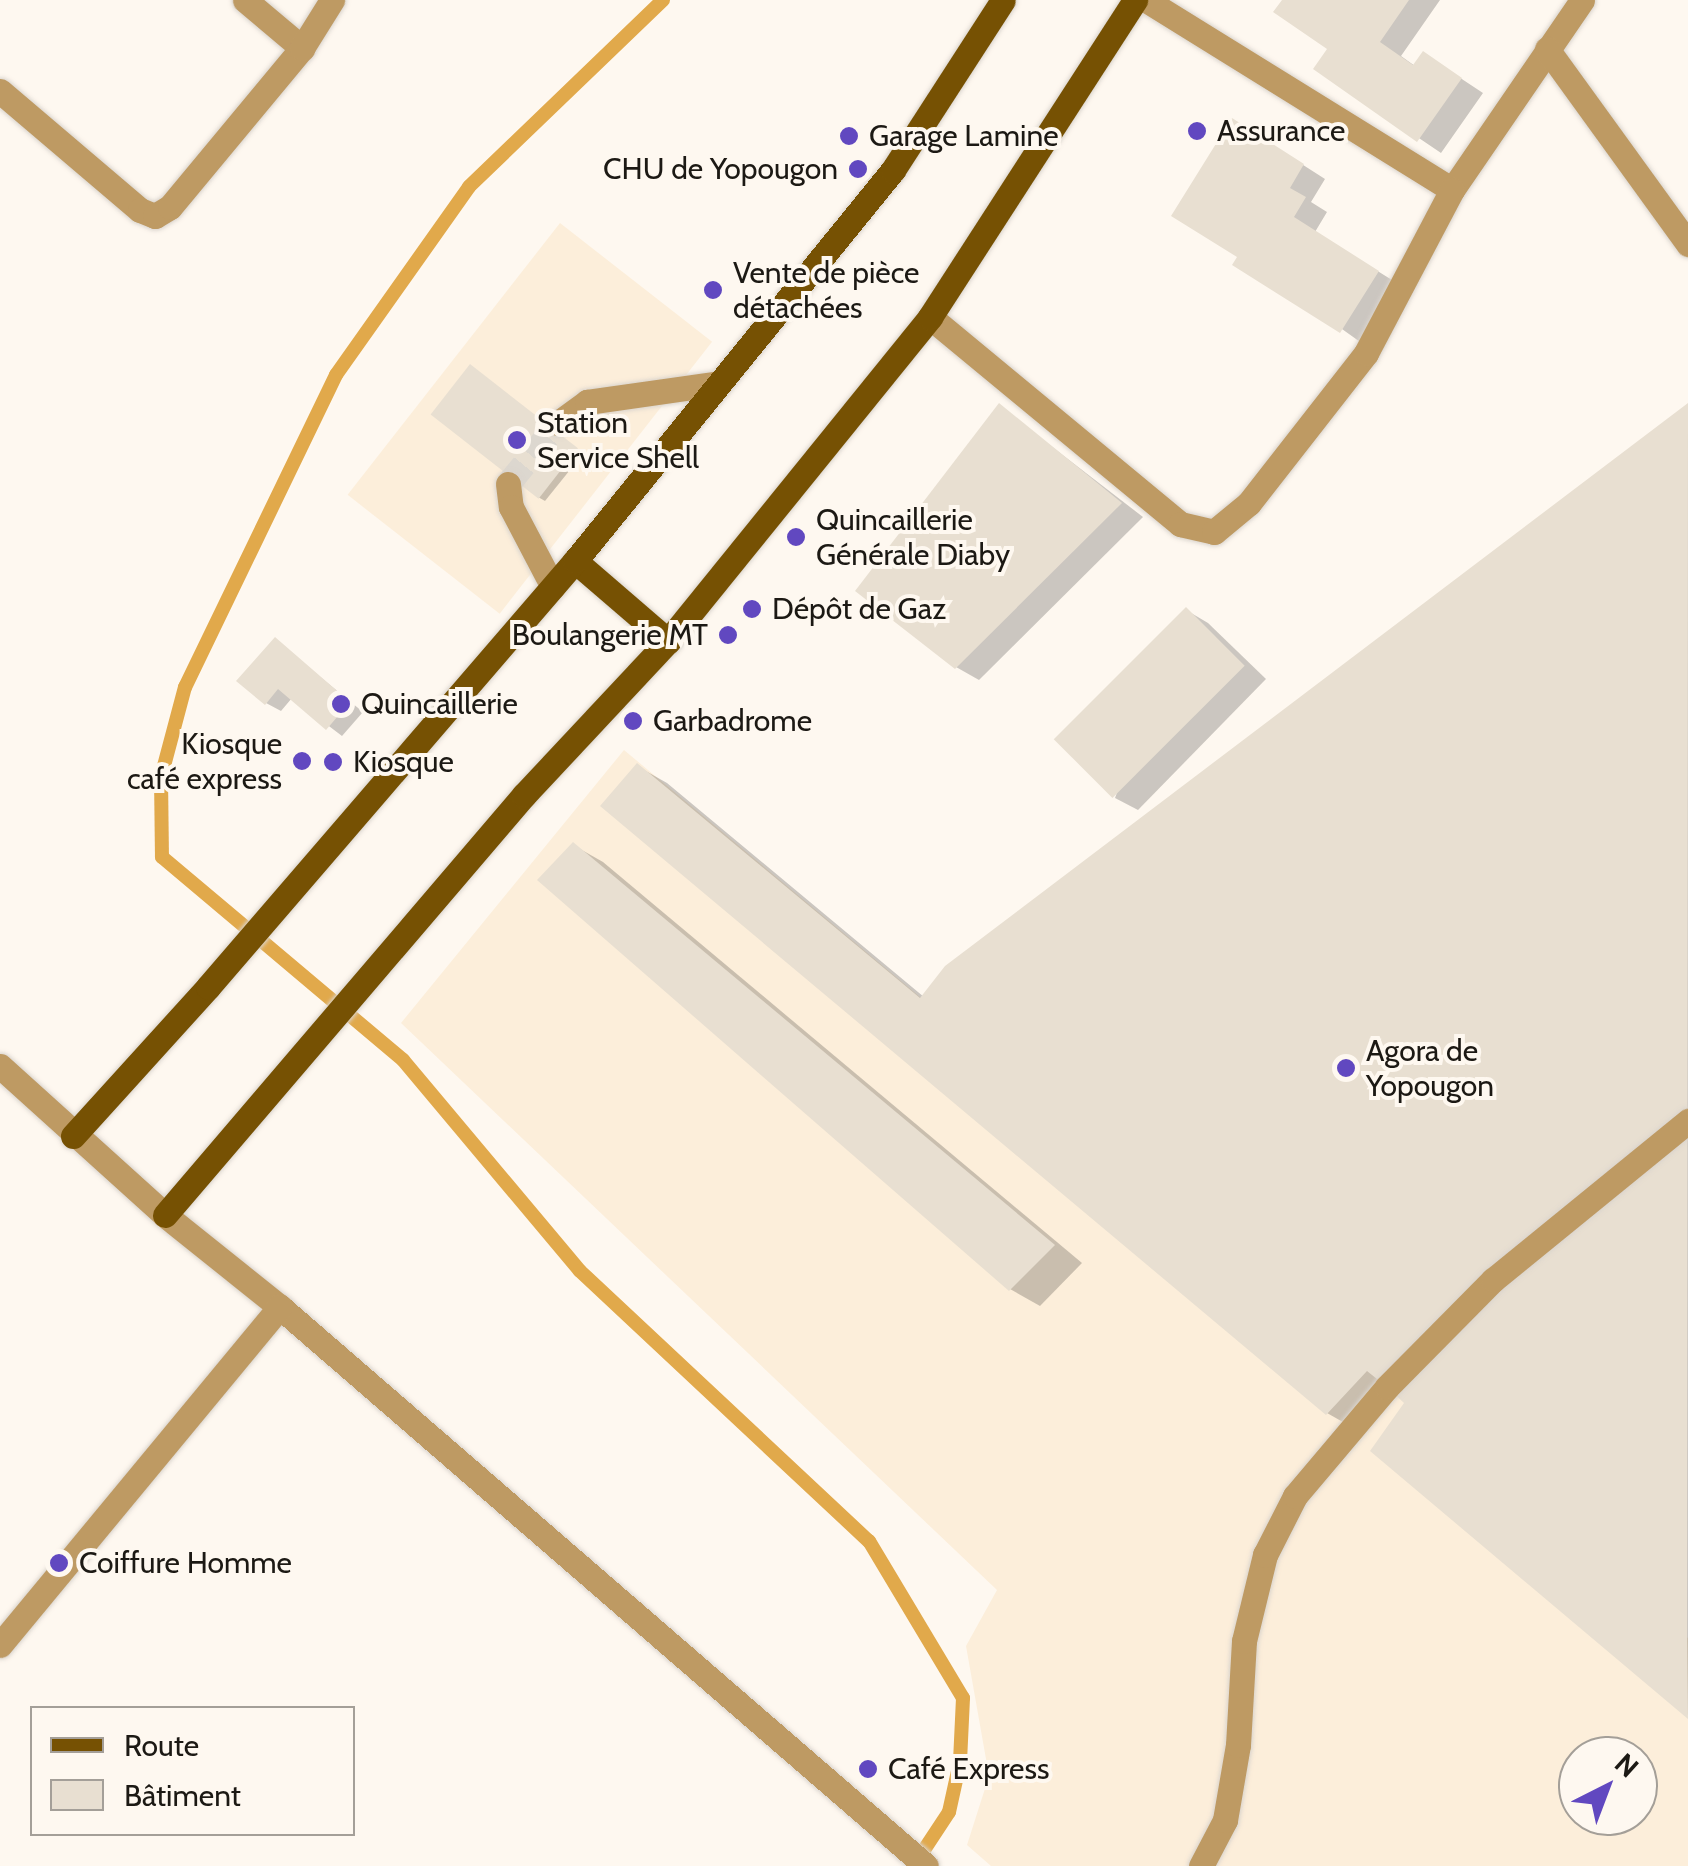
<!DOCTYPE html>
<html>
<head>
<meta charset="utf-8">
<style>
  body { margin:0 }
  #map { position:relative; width:1688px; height:1866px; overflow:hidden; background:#fef8f0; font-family:Cabin,sans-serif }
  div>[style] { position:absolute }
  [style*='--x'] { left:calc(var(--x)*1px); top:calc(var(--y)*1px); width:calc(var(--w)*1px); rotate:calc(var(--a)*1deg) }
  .built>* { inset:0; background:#fceeda; transform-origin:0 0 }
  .shadow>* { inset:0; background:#0003 }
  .stream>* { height:14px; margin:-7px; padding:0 7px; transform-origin:7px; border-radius:7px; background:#e1a94b }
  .building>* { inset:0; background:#e8dfd1; transform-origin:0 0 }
  .minor-tunnel>* { height:25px; margin-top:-12.5px; transform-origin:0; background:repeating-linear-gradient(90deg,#dcd7cf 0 25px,transparent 0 37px) }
  .roads { filter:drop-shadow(0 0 2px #dad4cd) drop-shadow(0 0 2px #dad4cd) }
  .minor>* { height:25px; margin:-12.5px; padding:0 12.5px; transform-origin:12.5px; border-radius:12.5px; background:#be9a63 }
  .major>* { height:25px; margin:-12.5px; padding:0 12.5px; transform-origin:12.5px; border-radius:12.5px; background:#765103 }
  .dots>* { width:28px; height:28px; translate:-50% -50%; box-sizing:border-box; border:5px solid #fef8f0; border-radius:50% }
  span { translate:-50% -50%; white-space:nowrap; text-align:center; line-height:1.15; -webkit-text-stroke:8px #fef8f0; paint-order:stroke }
  .poi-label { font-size:30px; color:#1c1914 }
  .left { translate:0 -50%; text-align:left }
  .right { translate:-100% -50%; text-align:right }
  .legend { position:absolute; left:30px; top:1706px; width:325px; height:130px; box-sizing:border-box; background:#fef8f0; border:2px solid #a49f98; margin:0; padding:12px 18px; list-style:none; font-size:30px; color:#1c1914 }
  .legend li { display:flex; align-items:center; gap:20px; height:50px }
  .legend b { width:50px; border:2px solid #a49f98 }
  .north { position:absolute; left:1558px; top:1736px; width:100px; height:100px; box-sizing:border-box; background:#fef8f0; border:2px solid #a49f98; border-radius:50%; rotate:42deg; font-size:28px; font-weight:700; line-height:40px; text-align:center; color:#1c1914 }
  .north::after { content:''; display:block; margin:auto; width:35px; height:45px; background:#6148c0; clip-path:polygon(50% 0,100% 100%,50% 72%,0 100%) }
</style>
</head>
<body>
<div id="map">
  <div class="built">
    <i style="left:560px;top:223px;width:193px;height:345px;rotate:38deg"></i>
    <i style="clip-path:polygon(evenodd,624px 750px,1688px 1638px,1688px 1866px,991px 1866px,967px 1845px,989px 1776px,966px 1646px,997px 1590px,401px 1023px,624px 750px,1578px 1756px,1638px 1756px,1638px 1816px,1578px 1816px,1578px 1756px)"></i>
  </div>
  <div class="shadow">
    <i style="clip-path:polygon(1285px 0,1440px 0,1401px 56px,1415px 66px,1424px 54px,1483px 93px,1441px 153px,1317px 69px,1330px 49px)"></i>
    <i style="clip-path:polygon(1255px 134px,1325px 179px,1311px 202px,1327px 212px,1315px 232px,1400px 285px,1363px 344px,1241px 257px)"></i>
    <i style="clip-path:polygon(477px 371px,582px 455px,545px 501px,538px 497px)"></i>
    <i style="clip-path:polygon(999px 406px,1143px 517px,979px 680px,956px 667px)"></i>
    <i style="clip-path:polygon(1688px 406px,1688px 1715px,1373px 1451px,1407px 1402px,1394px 1390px,1357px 1430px,1327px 1413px,637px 766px,667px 783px,924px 997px,947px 967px)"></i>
    <i style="clip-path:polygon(1186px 610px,1208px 623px,1266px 679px,1138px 810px,1115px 798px)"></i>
    <i style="clip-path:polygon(275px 640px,363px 712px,342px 736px,292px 698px,281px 711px,266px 703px)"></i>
    <i style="clip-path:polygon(573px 845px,603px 862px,1082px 1263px,1040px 1306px,1010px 1289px)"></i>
  </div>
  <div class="stream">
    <i style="--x:663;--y:0;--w:269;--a:136.1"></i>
    <i style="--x:469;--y:187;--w:230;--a:125.3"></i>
    <i style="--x:336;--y:375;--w:347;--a:115.8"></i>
    <i style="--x:185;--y:687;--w:93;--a:104.9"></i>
    <i style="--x:161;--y:777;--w:80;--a:89.3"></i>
    <i style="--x:162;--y:857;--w:315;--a:40.1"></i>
    <i style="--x:403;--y:1060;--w:275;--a:50"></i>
    <i style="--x:580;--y:1271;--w:396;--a:43.1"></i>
    <i style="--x:869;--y:1541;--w:183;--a:59.1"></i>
    <i style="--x:963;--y:1698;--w:64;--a:92.7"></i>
    <i style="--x:960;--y:1762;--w:51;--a:102.4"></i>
    <i style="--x:949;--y:1812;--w:60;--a:123.4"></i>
  </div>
  <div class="building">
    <i style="clip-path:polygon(1282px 0,1409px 0,1380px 42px,1413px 65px,1423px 51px,1462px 78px,1417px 142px,1313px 69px,1327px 49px,1273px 12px)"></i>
    <i style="clip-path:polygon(1232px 118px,1304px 164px,1290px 188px,1306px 197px,1294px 217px,1379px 271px,1340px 333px,1232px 265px,1237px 257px,1171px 216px)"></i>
    <i style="left:470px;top:364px;width:137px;height:64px;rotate:38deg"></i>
    <i style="clip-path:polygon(999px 403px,1122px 503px,955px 669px,855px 591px)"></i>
    <i style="clip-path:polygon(1688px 403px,1687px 1639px,1688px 1719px,1370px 1451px,1404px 1403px,1387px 1387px,1367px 1371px,1326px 1415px,600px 806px,637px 763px,920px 998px,945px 966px)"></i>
    <i style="left:1186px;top:607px;width:83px;height:187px;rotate:45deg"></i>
    <i style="clip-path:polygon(275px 637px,350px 702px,326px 730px,278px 689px,265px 705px,236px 681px)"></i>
    <i style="clip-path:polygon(573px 842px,1055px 1245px,1009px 1291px,537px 880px)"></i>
  </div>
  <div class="minor-tunnel">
    <i style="--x:508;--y:484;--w:79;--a:-50.7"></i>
  </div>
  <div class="roads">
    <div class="minor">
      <i style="--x:245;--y:0;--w:75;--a:40.1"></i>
      <i style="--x:1146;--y:0;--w:360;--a:31.8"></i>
      <i style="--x:1452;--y:190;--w:230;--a:-55.6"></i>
      <i style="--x:1547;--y:49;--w:241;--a:54.1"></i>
      <i style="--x:0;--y:91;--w:184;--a:40.4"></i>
      <i style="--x:140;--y:210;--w:16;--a:22"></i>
      <i style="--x:155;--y:216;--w:17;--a:-31"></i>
      <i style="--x:170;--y:207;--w:207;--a:-50.3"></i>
      <i style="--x:302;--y:48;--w:57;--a:-58"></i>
      <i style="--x:930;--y:317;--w:325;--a:39.6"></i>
      <i style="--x:1180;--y:524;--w:35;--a:13"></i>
      <i style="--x:1214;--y:532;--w:45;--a:-39.6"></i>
      <i style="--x:1249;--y:503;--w:190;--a:-52"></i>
      <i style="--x:1366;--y:353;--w:184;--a:-62.2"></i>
      <i style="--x:558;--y:423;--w:36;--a:-36"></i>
      <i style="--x:587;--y:402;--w:134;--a:-8.1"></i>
      <i style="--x:508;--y:484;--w:23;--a:83"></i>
      <i style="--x:511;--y:507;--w:90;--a:62.3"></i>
      <i style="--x:0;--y:1066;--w:222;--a:42.1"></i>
      <i style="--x:165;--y:1215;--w:147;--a:38.7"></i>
      <i style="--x:280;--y:1307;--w:854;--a:40.87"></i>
      <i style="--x:0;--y:1645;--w:439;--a:-50.4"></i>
      <i style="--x:1201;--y:1866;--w:52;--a:-62.4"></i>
      <i style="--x:1225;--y:1820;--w:76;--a:-80.2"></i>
      <i style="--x:1238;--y:1745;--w:104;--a:-86.7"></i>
      <i style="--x:1244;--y:1641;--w:89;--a:-76.3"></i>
      <i style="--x:1265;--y:1555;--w:66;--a:-63"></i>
      <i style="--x:1295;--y:1496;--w:143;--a:-49.8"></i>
      <i style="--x:1387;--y:1387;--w:151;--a:-45.3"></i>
      <i style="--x:1493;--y:1280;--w:252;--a:-39.2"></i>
    </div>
    <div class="major">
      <i style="--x:575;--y:561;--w:123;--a:40.7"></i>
      <i style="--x:73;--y:1136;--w:201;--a:-47.8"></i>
      <i style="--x:208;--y:987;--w:562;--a:-49.26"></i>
      <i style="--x:575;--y:561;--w:504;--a:-50.88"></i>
      <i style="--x:893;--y:170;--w:202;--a:-57.1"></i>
      <i style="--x:165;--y:1215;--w:553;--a:-49.48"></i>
      <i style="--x:524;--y:795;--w:211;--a:-46.9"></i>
      <i style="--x:668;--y:641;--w:417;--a:-51"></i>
      <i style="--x:930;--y:317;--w:378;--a:-57.1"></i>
    </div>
  </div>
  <div class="dots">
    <i style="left:1197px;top:131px;background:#6148c0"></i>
    <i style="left:849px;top:136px;background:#6148c0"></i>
    <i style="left:858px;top:169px;background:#6148c0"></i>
    <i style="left:713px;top:290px;background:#6148c0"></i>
    <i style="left:517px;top:440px;background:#6148c0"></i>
    <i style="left:796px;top:537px;background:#6148c0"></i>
    <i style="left:752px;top:609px;background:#6148c0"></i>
    <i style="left:728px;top:635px;background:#6148c0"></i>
    <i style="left:341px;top:704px;background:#6148c0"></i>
    <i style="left:633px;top:721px;background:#6148c0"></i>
    <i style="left:302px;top:761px;background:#6148c0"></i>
    <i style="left:333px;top:762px;background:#6148c0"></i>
    <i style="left:1346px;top:1068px;background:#6148c0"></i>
    <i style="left:59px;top:1563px;background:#6148c0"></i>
    <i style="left:868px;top:1769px;background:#6148c0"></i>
  </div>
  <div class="poi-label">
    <span class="left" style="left:1217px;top:131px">Assurance</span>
    <span class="left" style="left:869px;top:136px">Garage Lamine</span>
    <span class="right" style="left:838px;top:169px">CHU de Yopougon</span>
    <span class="left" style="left:733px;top:290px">Vente de pièce<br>détachées</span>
    <span class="left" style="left:537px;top:440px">Station<br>Service Shell</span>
    <span class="left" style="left:816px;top:537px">Quincaillerie<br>Générale Diaby</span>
    <span class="left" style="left:772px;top:609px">Dépôt de Gaz</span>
    <span class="right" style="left:708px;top:635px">Boulangerie MT</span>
    <span class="left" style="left:361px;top:704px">Quincaillerie</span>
    <span class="left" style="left:653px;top:721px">Garbadrome</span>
    <span class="right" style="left:282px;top:761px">Kiosque<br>café express</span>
    <span class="left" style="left:353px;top:762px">Kiosque</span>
    <span class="left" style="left:1366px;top:1068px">Agora de<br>Yopougon</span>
    <span class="left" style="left:79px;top:1563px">Coiffure Homme</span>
    <span class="left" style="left:888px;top:1769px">Café Express</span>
  </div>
  <ul class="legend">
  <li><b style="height:12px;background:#765103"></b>Route</li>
  <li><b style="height:28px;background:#e8dfd1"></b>Bâtiment</li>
  </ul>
  <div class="north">N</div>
</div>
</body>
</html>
